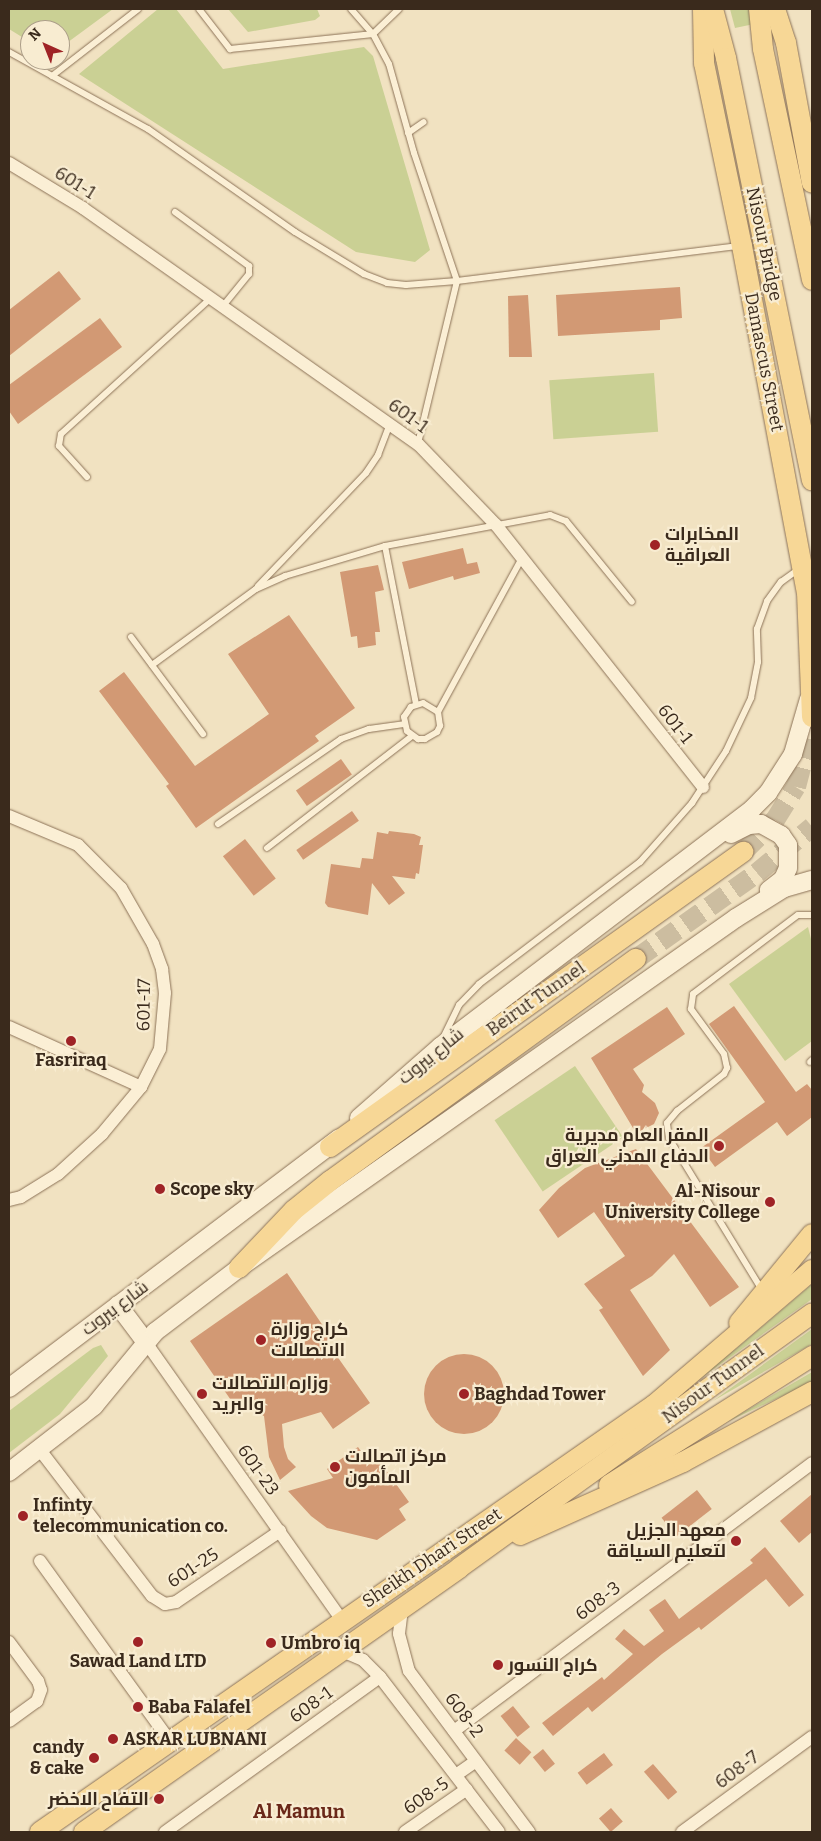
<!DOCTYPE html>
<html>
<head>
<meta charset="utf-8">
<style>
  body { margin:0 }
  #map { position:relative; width:821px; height:1841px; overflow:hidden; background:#f1e2c1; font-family:Bitter,Cairo,serif }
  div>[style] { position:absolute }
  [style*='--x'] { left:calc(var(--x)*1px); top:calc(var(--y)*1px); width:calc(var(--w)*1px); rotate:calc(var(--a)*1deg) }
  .green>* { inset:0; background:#cad094; transform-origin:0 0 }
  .building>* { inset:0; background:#d29974; transform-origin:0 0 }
  .round { border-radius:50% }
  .primary-tunnel>* { height:20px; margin-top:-10px; transform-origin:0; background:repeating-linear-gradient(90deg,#ccbda0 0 20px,transparent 0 30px) }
  .roads { filter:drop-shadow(0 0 1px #8c7257) drop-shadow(0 0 1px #8c7257) }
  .service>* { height:6px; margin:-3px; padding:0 3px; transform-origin:3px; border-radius:3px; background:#fbefd5 }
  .minor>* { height:12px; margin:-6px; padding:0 6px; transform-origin:6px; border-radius:6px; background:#fbefd5 }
  .secondary>* { height:18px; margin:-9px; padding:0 9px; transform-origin:9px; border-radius:9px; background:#fbefd5 }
  .primary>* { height:20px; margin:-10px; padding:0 10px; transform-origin:10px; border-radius:10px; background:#f7d796 }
  .dots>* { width:14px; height:14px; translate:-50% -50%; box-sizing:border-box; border:2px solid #f8ecd1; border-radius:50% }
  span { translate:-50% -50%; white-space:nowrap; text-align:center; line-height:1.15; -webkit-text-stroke:4.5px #f8ecd1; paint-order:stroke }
  .street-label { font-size:18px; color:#3a2a1c }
  .poi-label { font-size:18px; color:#3a2a1c; font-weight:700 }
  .left { translate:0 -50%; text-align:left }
  .right { translate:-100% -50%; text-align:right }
  .neighbourhood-label { font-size:19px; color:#6a2819; font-weight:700 }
  .frame { position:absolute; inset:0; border:10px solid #3a2a1c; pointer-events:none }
  .north { position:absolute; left:20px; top:20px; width:50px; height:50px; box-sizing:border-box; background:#f8ecd1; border:1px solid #ac9e89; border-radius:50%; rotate:316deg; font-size:14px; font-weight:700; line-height:20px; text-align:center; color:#3a2a1c }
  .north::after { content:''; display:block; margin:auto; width:18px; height:22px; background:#9f2326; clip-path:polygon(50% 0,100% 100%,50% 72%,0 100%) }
</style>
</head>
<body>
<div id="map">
  <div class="green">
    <i style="clip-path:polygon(9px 9px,113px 9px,60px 48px,60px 30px,30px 30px,30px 42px,9px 29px)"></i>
    <i style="clip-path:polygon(158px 9px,176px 9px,223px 69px,364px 47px,373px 56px,430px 250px,415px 262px,356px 252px,79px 74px)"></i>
    <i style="clip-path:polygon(228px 9px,317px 9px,320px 16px,315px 20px,248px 32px)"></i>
    <i style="clip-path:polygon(730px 9px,750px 9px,754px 24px,735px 28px)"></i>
    <i style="left:654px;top:373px;width:59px;height:105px;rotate:86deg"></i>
    <i style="clip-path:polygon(808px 927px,812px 943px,812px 1041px,785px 1061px,729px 984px)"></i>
    <i style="left:575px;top:1066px;width:86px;height:97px;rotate:56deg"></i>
    <i style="clip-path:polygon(812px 1284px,812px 1299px,659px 1408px,737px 1348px)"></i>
    <i style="clip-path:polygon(812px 1329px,812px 1344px,713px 1401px)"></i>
    <i style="clip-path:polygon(101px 1345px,108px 1356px,60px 1414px,9px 1453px,9px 1411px,93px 1348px)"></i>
    <i style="clip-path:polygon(812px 1372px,812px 1382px,725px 1423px)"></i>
  </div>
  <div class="building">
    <i style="clip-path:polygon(59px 271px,81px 299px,9px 356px,9px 310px)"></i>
    <i style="clip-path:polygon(680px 287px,682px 318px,660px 320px,660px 330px,558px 336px,556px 295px)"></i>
    <i style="clip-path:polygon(528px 295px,532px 357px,509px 357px,508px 296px)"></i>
    <i style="clip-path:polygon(100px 318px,122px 347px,18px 424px,9px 411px,9px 385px)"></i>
    <i style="clip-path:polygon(463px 548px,467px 564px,477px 562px,480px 573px,454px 580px,453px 576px,409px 589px,402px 562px)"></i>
    <i style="clip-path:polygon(378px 565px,384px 590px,375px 592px,380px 632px,375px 632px,376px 645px,358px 648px,357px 636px,351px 637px,340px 572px)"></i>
    <i style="clip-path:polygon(289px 615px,355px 708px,315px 736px,319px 741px,196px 828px,166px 786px,169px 784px,99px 691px,124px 672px,195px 766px,269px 714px,228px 654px)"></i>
    <i style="left:341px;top:759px;width:19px;height:55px;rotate:55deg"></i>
    <i style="left:352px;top:811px;width:12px;height:68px;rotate:55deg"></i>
    <i style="clip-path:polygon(389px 831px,414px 834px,421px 837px,419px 845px,423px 845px,419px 874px,416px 873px,415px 879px,392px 876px,405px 893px,389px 905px,372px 883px,368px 915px,328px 907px,325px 903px,331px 864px,360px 868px,362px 858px,373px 859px,377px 832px,388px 834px)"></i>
    <i style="left:245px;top:839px;width:50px;height:28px;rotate:52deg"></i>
    <i style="clip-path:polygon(734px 1006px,796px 1092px,807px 1084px,812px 1090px,812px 1117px,787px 1136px,777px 1122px,715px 1167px,701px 1148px,765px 1102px,709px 1024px)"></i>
    <i style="clip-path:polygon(667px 1007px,685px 1034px,633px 1069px,644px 1085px,642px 1092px,655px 1103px,659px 1113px,654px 1124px,636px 1133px,591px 1058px)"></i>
    <i style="clip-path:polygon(636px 1149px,739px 1287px,710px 1307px,674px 1254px,652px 1276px,630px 1290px,670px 1350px,643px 1376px,599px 1310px,603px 1308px,584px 1284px,625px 1256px,594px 1212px,558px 1238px,539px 1210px,559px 1188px,585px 1168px)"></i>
    <i style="clip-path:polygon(287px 1273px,332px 1339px,327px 1342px,370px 1403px,333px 1429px,321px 1412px,282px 1424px,284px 1447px,288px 1459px,296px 1467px,280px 1480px,269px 1457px,264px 1416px,239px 1403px,235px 1406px,190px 1341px)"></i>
    <i class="round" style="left:424px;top:1354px;width:80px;height:80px"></i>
    <i style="clip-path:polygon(358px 1447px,365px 1457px,373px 1452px,409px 1502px,399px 1509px,406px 1520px,377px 1540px,327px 1528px,311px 1516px,288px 1491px,333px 1478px,327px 1469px)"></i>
    <i style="left:697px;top:1490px;width:24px;height:45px;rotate:52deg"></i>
    <i style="clip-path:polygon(812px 1494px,812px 1532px,799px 1543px,780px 1521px)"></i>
    <i style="clip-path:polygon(765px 1547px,804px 1595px,789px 1607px,766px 1579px,701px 1630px,699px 1627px,662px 1654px,592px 1712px,588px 1707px,553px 1736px,542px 1723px,602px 1677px,604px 1680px,633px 1654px,615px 1639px,624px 1629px,644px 1646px,664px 1631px,649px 1610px,665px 1599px,679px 1619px,753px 1563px,750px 1560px)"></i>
    <i style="left:513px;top:1706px;width:27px;height:16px;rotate:51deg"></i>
    <i style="left:516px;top:1738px;width:21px;height:17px;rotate:43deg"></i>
    <i style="left:543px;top:1749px;width:19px;height:13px;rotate:51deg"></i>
    <i style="left:604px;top:1753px;width:15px;height:33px;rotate:53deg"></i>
    <i style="left:653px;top:1764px;width:37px;height:12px;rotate:49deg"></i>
    <i style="left:611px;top:1808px;width:18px;height:16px;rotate:49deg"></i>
  </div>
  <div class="primary-tunnel">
    <i style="--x:743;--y:852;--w:45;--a:-45"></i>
    <i style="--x:775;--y:820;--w:39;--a:-58"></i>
    <i style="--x:796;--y:787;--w:64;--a:-75.5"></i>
    <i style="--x:636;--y:959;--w:148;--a:-35.4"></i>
    <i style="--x:757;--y:873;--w:72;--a:-39.9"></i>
  </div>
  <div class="roads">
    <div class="service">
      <i style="--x:199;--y:9;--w:51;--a:52.2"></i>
      <i style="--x:230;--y:49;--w:144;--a:-6"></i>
      <i style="--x:373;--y:34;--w:36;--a:-44"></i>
      <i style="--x:351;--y:9;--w:33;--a:49"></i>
      <i style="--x:373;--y:34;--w:34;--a:62"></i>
      <i style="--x:389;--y:64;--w:92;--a:74.3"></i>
      <i style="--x:414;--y:153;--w:135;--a:71.4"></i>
      <i style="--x:457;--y:281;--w:168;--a:103.5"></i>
      <i style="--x:9;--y:52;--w:159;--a:29"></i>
      <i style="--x:148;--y:129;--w:179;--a:35"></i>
      <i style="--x:295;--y:232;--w:81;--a:31.3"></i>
      <i style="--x:364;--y:274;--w:25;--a:21"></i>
      <i style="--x:387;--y:283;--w:19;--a:6"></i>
      <i style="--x:406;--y:285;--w:51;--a:-4.5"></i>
      <i style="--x:457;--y:281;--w:284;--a:-7.1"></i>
      <i style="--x:52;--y:76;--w:109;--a:-37.9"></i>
      <i style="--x:408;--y:133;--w:19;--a:-35"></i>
      <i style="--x:175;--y:212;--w:92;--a:36.1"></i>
      <i style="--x:249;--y:266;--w:8;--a:90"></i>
      <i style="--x:249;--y:274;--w:41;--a:129.1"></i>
      <i style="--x:87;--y:477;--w:42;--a:-132.1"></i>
      <i style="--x:59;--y:446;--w:12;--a:-81"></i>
      <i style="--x:61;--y:434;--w:202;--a:-42.2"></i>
      <i style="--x:385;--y:546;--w:161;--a:78.9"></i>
      <i style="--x:258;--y:586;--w:156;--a:-46.3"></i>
      <i style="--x:366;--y:473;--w:22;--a:-56"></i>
      <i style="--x:378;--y:455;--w:33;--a:-69"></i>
      <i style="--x:131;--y:637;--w:121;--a:53.4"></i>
      <i style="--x:152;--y:665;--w:129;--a:-36.2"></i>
      <i style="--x:256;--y:589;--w:32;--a:-24"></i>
      <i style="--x:285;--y:576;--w:104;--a:-16.7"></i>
      <i style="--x:385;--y:546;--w:168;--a:-10.6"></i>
      <i style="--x:550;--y:515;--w:17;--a:21"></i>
      <i style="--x:566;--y:521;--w:104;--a:50.8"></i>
      <i style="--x:438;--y:712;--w:17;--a:-149"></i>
      <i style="--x:423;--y:703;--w:13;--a:162"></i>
      <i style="--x:411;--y:707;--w:12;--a:125"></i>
      <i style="--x:404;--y:717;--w:14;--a:78"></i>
      <i style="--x:407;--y:731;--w:14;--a:36"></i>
      <i style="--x:418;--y:739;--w:7;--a:0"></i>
      <i style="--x:425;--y:739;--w:14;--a:-30"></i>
      <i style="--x:437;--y:732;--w:7;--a:-63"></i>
      <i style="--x:440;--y:726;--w:14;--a:-98"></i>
      <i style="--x:438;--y:712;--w:175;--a:-61.4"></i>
      <i style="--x:218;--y:824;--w:150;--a:-34.6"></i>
      <i style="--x:341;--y:739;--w:30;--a:-20"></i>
      <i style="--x:369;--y:729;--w:35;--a:-8"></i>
      <i style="--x:267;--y:848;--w:183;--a:-37.7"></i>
      <i style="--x:442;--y:1040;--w:39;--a:-64"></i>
      <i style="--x:459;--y:1005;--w:29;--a:-46"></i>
      <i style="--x:479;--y:984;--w:202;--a:-37.2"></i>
      <i style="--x:640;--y:862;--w:79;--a:-48.6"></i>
      <i style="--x:692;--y:803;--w:62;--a:-56.8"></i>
      <i style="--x:726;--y:751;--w:59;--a:-64.7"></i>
      <i style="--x:751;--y:698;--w:37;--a:-79"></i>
      <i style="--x:758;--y:662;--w:33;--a:-92"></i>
      <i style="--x:757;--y:629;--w:30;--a:-70"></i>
      <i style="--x:767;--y:601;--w:24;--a:-54"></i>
      <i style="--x:781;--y:582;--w:22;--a:-36"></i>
      <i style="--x:810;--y:1062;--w:3;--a:-45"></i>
      <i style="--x:762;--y:1290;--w:178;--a:-121.5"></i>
      <i style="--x:669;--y:1138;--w:15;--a:-98"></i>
      <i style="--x:667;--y:1123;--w:16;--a:-50"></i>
      <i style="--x:677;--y:1111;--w:60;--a:-38.2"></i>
      <i style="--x:724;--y:1074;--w:7;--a:-63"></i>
      <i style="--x:727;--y:1068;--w:14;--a:-102"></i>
      <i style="--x:724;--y:1054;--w:56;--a:-126.3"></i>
      <i style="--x:691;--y:1009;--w:15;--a:-82"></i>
      <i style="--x:693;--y:994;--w:131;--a:-37"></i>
      <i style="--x:798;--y:915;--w:14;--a:0"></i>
    </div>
    <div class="minor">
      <i style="--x:9;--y:163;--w:87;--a:31.3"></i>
      <i style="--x:83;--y:208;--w:410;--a:35.2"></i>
      <i style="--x:418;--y:444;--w:112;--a:46.1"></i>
      <i style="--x:496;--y:525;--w:334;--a:51.7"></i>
      <i style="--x:9;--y:816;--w:75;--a:22.8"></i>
      <i style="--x:78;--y:845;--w:61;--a:45"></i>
      <i style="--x:121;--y:888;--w:64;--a:60.3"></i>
      <i style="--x:153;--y:944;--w:27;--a:70"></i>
      <i style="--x:162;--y:969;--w:24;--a:83"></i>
      <i style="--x:165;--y:993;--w:56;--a:95.1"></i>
      <i style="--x:160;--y:1049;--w:42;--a:116.6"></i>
      <i style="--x:141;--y:1087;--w:61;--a:129.7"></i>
      <i style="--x:102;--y:1134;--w:59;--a:137.7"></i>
      <i style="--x:58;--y:1174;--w:44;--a:148.1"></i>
      <i style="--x:21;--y:1197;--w:12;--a:166"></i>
      <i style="--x:9;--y:1027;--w:145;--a:24.4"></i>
      <i style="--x:145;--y:1341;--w:342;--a:54.8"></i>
      <i style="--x:40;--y:1450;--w:184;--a:52.5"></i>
      <i style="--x:152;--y:1596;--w:15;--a:32"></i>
      <i style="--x:165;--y:1604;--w:11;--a:-10"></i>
      <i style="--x:176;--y:1602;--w:126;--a:-34.3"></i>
      <i style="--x:40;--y:1561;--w:222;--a:54.2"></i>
      <i style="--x:402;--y:1609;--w:25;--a:97"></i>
      <i style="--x:399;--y:1634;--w:38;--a:75"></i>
      <i style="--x:409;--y:1671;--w:201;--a:53.3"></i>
      <i style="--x:9;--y:1642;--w:49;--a:53.4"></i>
      <i style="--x:38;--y:1681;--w:9;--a:72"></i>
      <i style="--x:41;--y:1690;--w:12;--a:110"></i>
      <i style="--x:37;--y:1701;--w:34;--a:144"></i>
      <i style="--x:342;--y:1651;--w:23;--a:23"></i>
      <i style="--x:363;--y:1660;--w:24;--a:45"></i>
      <i style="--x:380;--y:1677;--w:195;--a:52.5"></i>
      <i style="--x:454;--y:1731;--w:447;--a:-36.8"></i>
      <i style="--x:456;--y:1775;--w:24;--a:-35"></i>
      <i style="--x:165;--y:1832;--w:265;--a:-35.8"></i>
      <i style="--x:405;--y:1832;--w:75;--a:-34.7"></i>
      <i style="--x:682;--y:1832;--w:161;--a:-36.2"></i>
    </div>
    <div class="secondary">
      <i style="--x:731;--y:834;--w:20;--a:-27"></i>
      <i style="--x:749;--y:825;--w:12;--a:-5"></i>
      <i style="--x:761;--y:824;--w:23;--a:29"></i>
      <i style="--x:781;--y:835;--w:12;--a:55"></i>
      <i style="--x:788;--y:845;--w:23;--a:90"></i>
      <i style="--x:788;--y:868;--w:12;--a:114"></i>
      <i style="--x:783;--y:879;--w:18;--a:142"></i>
      <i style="--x:359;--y:1118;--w:108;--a:-41.2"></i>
      <i style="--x:440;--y:1047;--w:392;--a:-37.3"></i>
      <i style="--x:752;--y:809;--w:23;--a:-45"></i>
      <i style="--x:768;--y:793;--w:46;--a:-57.3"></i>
      <i style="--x:793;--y:754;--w:57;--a:-73.8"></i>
      <i style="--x:118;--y:1305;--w:45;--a:53.1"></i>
      <i style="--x:9;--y:1388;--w:414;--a:-37.1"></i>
      <i style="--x:9;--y:1472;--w:108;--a:-37.8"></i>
      <i style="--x:94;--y:1406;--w:96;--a:-50.5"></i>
      <i style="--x:155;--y:1332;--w:106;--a:-37.3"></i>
      <i style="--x:239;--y:1268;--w:608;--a:-35.15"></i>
      <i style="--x:736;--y:918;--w:57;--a:-32"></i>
      <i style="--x:784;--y:888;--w:29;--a:-16"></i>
    </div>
    <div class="primary">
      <i style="--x:703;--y:9;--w:54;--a:88.9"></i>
      <i style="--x:704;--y:63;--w:187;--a:78.3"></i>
      <i style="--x:742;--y:246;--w:352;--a:79.4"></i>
      <i style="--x:807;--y:592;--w:125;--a:87.7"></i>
      <i style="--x:713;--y:9;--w:51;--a:75.1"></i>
      <i style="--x:726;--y:58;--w:431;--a:78.5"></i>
      <i style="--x:759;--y:9;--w:40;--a:84.3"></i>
      <i style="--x:763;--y:49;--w:236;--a:78"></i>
      <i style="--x:775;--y:9;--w:36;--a:72"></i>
      <i style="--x:786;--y:43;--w:142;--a:79.5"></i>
      <i style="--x:330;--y:1147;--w:508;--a:-35.54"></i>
      <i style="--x:239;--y:1268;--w:80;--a:-46.5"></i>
      <i style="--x:294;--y:1210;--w:46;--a:-38.9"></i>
      <i style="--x:330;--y:1181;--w:378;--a:-36"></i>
      <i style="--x:739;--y:1323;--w:115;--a:-50.6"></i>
      <i style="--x:609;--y:1485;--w:241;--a:-32.4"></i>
      <i style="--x:520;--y:1535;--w:179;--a:-24.1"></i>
      <i style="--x:683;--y:1462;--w:147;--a:-28.5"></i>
      <i style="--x:40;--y:1832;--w:748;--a:-34.82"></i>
      <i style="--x:654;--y:1405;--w:208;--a:-40.5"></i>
      <i style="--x:84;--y:1832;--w:459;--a:-35.1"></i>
      <i style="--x:459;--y:1568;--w:435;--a:-35.8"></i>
    </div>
  </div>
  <div class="dots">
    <i style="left:655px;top:545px;background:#9f2326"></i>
    <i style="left:71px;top:1041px;background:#9f2326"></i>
    <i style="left:719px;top:1146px;background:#9f2326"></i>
    <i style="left:160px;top:1189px;background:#9f2326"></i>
    <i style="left:770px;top:1202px;background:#9f2326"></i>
    <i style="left:261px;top:1340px;background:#9f2326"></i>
    <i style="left:202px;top:1394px;background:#9f2326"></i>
    <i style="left:464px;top:1394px;background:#9f2326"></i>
    <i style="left:335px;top:1467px;background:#9f2326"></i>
    <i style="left:23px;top:1516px;background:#9f2326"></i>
    <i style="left:736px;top:1541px;background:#9f2326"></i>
    <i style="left:138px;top:1642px;background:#9f2326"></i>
    <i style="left:271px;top:1643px;background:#9f2326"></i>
    <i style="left:498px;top:1665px;background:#9f2326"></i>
    <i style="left:138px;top:1707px;background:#9f2326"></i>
    <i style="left:113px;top:1739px;background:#9f2326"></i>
    <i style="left:94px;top:1758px;background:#9f2326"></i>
    <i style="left:159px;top:1799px;background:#9f2326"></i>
  </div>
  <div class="street-label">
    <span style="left:75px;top:183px;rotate:32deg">601-1</span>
    <span style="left:764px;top:244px;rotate:78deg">Nisour Bridge</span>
    <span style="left:764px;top:362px;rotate:79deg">Damascus Street</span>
    <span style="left:408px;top:416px;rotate:36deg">601-1</span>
    <span style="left:675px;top:724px;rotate:52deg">601-1</span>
    <span style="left:536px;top:999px;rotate:-35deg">Beirut Tunnel</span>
    <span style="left:144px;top:1005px;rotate:-89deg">601-17</span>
    <span style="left:431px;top:1056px;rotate:-39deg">شارع بيروت</span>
    <span style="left:115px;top:1308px;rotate:-37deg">شارع بيروت</span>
    <span style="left:713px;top:1384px;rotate:-36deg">Nisour Tunnel</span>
    <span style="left:258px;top:1470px;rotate:55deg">601-23</span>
    <span style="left:432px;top:1558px;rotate:-34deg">Sheikh Dhari Street</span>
    <span style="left:193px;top:1568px;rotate:-33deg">601-25</span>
    <span style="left:598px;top:1601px;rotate:-37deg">608-3</span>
    <span style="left:311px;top:1705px;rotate:-36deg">608-1</span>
    <span style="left:464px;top:1715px;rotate:53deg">608-2</span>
    <span style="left:737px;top:1770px;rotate:-37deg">608-7</span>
    <span style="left:426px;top:1796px;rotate:-35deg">608-5</span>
  </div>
  <div class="poi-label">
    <span class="left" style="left:665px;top:545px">المخابرات<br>العراقية</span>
    <span style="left:71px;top:1060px">Fasriraq</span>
    <span class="right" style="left:709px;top:1146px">المقر العام مديرية<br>الدفاع المدني العراق</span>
    <span class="left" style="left:170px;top:1189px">Scope sky</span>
    <span class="right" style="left:760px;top:1202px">Al-Nisour<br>University College</span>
    <span class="left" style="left:271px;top:1340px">كراج وزارة<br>الاتصالات</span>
    <span class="left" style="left:212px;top:1394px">وزاره الاتصالات<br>والبريد</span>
    <span class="left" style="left:474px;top:1394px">Baghdad Tower</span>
    <span class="left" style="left:345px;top:1467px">مركز اتصالات<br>المأمون</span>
    <span class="left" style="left:33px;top:1516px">Infinty<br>telecommunication co.</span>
    <span class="right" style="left:726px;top:1541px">معهد الجزيل<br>لتعليم السياقة</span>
    <span class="left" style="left:281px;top:1643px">Umbro iq</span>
    <span style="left:138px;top:1661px">Sawad Land LTD</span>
    <span class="left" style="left:508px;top:1665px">كراج النسور</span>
    <span class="left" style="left:148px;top:1707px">Baba Falafel</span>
    <span class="left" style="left:123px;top:1739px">ASKAR LUBNANI</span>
    <span class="right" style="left:84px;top:1758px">candy<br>&amp; cake</span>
    <span class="right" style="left:149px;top:1799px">التفاح الاخضر</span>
  </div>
  <div class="neighbourhood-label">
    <span style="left:299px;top:1812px">Al Mamun</span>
  </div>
  <div class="frame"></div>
  <div class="north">N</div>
</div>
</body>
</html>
